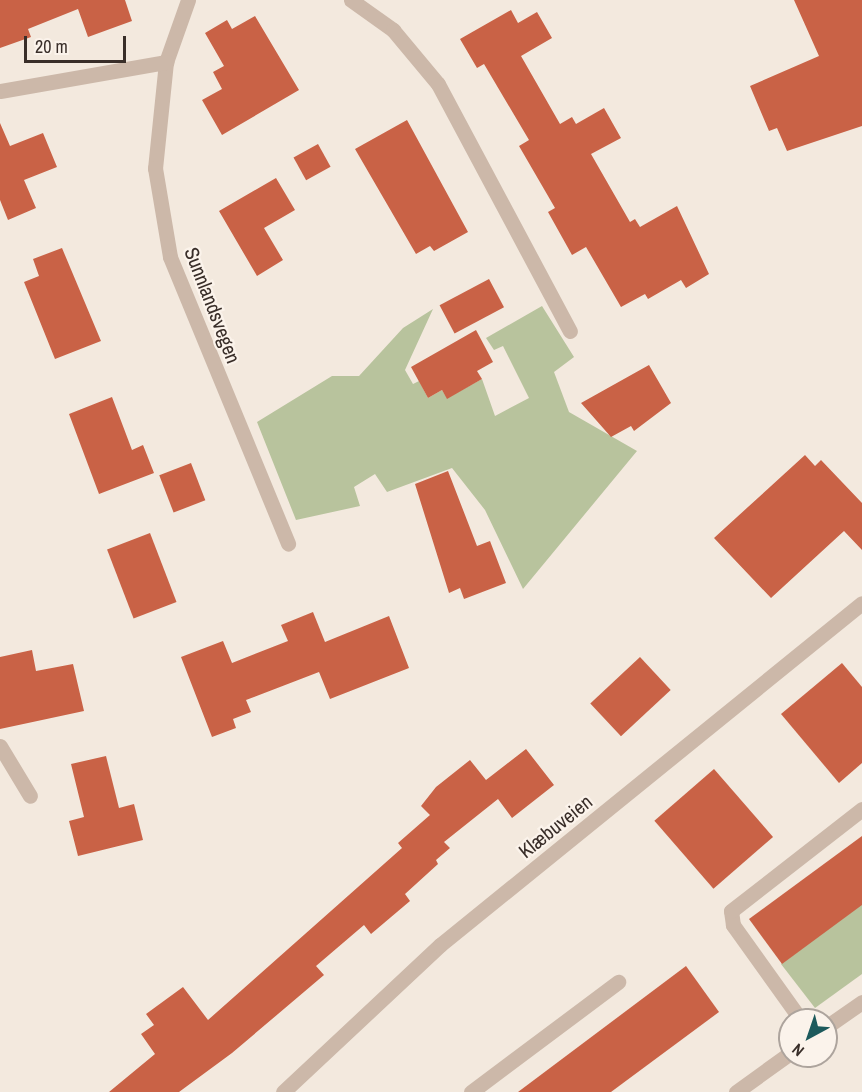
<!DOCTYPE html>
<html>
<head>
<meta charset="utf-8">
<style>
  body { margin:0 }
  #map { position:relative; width:862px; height:1092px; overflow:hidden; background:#f3e9de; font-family:"Archivo Narrow",sans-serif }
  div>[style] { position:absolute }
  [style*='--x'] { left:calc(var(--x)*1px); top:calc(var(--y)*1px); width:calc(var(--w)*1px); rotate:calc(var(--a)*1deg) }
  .green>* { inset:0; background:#b8c39d }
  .building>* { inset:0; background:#c96246; transform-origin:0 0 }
  .minor>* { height:15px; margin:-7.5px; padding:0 7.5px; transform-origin:7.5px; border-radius:7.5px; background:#ccb8a9 }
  span { translate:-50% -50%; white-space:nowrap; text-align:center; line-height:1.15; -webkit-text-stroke:4.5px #fbf3eb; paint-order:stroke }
  .street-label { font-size:20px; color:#392e29 }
  .north { position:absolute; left:778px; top:1008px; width:60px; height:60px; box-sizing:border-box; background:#fbf3eb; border:2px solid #ada49d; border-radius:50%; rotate:220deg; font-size:16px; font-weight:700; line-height:24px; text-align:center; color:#392e29 }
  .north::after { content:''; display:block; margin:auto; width:21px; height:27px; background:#1d5a5c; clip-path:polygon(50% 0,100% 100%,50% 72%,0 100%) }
  .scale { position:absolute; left:24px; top:36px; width:102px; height:27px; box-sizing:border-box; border:3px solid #392e29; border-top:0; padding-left:8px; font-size:18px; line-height:21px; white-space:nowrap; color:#392e29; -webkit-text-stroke:4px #fbf3eb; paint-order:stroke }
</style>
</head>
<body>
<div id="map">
  <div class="green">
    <i style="clip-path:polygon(542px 306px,574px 357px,554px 372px,569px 412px,637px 451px,523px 589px,485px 510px,452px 468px,387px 492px,375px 474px,354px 487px,360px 506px,296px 520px,257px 422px,332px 376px,359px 376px,403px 328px,433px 309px,405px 370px,413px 384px,419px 381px,428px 398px,442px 390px,447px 398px,482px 379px,495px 416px,529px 398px,503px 346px,494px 350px,486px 338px)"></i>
    <i style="clip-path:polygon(862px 904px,862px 974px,815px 1008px,781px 964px)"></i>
  </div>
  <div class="building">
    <i style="clip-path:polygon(0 0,125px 0,132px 21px,88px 37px,78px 9px,28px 29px,31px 37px,0 48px)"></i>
    <i style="clip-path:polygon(794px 0,862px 0,862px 126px,787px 151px,777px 128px,769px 131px,750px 86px,819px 56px)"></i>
    <i style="clip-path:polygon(511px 10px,518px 23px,537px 12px,552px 38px,521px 56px,560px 124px,572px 117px,576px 124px,604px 108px,621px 138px,591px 154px,630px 222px,635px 219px,640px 227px,677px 206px,709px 274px,686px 288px,681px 280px,648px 299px,645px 294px,621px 307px,586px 247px,572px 255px,548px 212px,555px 208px,519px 146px,529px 140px,484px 64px,477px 68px,460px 39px)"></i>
    <i style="clip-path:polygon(255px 16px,299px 90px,222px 135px,202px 100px,222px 89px,213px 72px,224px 66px,205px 33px,227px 20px,232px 29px)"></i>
    <i style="clip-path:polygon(407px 120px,468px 232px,434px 251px,430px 246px,416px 254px,355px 149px)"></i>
    <i style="clip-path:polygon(0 123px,10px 146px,43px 133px,57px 167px,24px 180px,36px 208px,8px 220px,0 200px)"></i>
    <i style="left:318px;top:144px;width:26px;height:28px;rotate:61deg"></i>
    <i style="clip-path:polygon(276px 178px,295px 210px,264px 228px,283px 260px,257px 276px,219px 211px)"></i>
    <i style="clip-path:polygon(62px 248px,101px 341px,55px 359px,24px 282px,39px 276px,33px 259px)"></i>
    <i style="left:489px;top:279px;width:32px;height:56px;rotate:62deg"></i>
    <i style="clip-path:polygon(476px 330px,493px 362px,477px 371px,482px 379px,447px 399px,442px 390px,428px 398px,411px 367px)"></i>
    <i style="clip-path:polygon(649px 365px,671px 403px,634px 431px,631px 426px,611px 437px,581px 403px)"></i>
    <i style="clip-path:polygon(112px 397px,132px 450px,143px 445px,154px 473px,99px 494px,69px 414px)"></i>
    <i style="clip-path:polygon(805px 455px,815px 466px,821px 460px,862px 503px,862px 550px,844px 531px,771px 598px,714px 538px)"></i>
    <i style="left:191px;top:463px;width:40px;height:34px;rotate:69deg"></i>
    <i style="clip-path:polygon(448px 471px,477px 546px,490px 541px,506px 583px,464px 599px,460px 588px,449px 593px,415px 484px)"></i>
    <i style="left:150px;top:533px;width:74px;height:46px;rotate:69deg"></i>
    <i style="clip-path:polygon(313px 612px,325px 642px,389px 616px,409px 668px,330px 699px,319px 672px,246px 700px,251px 712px,233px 719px,236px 728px,212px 737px,181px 657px,223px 641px,232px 663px,288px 641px,281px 625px)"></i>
    <i style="clip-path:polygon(32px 650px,36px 671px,73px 664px,84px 711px,0 729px,0 657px)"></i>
    <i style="left:640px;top:657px;width:45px;height:68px;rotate:47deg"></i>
    <i style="clip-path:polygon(842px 663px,862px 687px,862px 763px,839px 783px,781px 714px)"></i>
    <i style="clip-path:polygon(526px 749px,554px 785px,512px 818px,498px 799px,444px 842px,450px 848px,436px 860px,438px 864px,405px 894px,410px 901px,371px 934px,364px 925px,316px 966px,324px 975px,232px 1053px,179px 1092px,109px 1092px,155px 1054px,141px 1034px,154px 1025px,146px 1014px,183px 987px,208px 1020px,402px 848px,398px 843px,430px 815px,421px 806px,436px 787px,470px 760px,486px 780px)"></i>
    <i style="clip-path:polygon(106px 756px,119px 808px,134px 804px,143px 840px,78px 856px,69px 821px,84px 817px,71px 764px)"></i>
    <i style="left:714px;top:769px;width:90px;height:79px;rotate:49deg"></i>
    <i style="clip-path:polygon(862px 836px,862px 905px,782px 964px,749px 919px)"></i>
    <i style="clip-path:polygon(686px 966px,719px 1012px,611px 1092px,518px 1092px)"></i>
  </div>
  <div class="minor">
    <i style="--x:188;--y:0;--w:66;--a:109.5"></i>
    <i style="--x:166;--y:62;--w:107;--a:95.9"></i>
    <i style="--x:155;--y:168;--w:90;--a:80.4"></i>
    <i style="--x:170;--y:257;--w:310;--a:67.6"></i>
    <i style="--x:351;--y:0;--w:52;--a:35.5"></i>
    <i style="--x:393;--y:30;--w:70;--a:50.2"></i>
    <i style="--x:438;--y:84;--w:280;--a:61.9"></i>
    <i style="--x:0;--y:91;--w:169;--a:-9.9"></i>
    <i style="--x:0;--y:746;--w:58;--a:59"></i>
    <i style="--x:801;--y:1020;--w:117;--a:-125.6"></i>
    <i style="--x:733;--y:925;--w:14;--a:-98"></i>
    <i style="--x:731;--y:911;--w:166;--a:-37.9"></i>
    <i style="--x:826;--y:1027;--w:44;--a:-34.8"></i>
    <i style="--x:283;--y:1092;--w:215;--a:-43.1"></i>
    <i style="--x:440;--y:945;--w:543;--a:-39.02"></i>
    <i style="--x:471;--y:1092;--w:184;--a:-36.8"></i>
    <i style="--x:736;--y:1092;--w:67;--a:-35.8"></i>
  </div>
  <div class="street-label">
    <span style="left:213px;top:305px;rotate:69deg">Sunnlandsvegen</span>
    <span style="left:555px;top:826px;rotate:-39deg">Klæbuveien</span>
  </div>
  <div class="north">N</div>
  <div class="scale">20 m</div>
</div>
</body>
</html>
